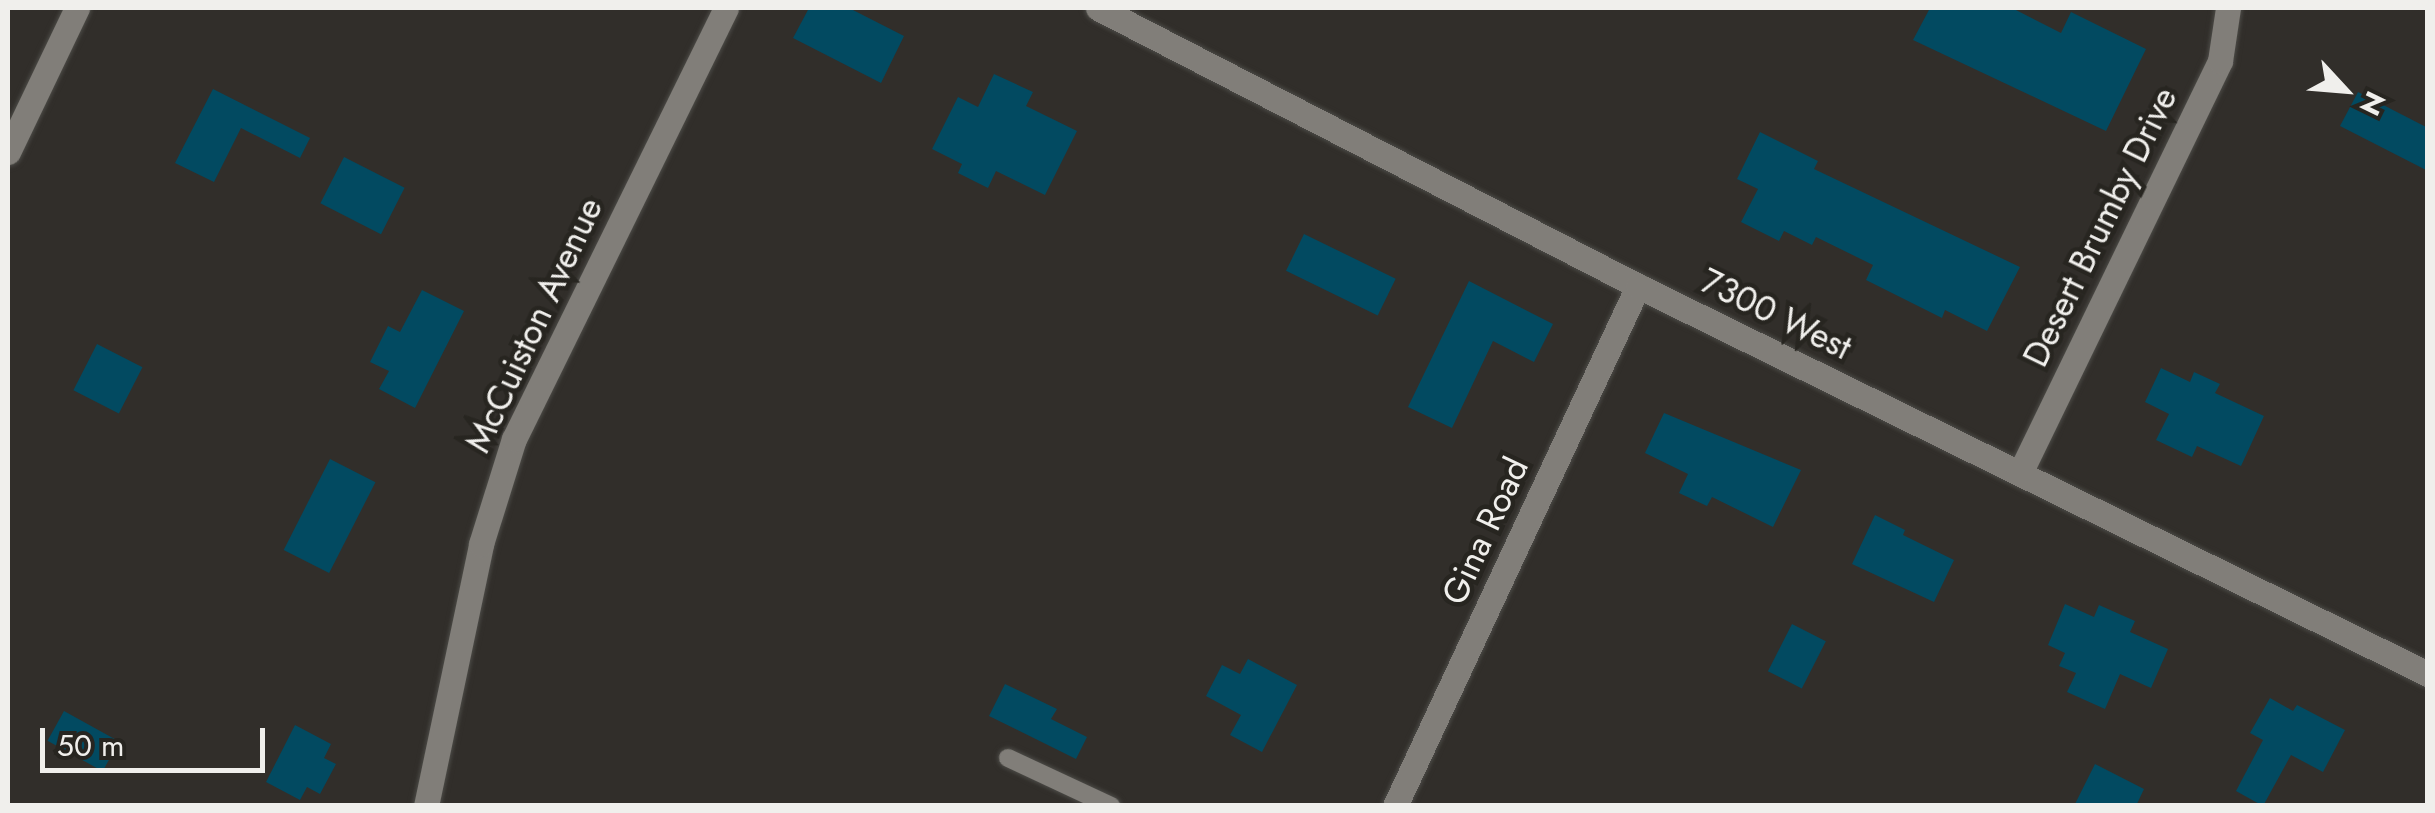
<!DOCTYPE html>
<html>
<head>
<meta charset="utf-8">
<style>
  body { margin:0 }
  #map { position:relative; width:2435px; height:813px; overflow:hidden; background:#312e2a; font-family:Jost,sans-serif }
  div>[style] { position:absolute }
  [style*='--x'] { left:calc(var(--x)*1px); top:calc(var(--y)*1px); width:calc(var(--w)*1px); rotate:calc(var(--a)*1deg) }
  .building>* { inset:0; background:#024a61; transform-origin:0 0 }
  .roads { filter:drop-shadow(0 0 2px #4c4b47) drop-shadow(0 0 2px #4c4b47) }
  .service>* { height:18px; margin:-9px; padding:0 9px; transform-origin:9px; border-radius:9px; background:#817e79 }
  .minor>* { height:25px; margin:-12.5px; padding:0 12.5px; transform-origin:12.5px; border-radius:12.5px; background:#817e79 }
  .tertiary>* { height:25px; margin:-12.5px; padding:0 12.5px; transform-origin:12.5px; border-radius:12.5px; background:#817e79 }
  span { translate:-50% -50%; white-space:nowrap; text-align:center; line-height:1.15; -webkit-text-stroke:9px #272520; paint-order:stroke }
  .street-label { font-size:35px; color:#f0efec }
  .frame { position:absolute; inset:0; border:10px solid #f0efec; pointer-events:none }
  .north { position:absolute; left:2295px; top:40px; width:100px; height:100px; -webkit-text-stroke:8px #272520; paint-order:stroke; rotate:116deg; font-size:28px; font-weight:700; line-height:40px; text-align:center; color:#f0efec }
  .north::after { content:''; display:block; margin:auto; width:35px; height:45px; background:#f0efec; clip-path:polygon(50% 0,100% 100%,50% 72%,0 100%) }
  .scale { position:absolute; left:40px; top:728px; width:225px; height:45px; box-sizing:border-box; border:5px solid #f0efec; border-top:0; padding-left:12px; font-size:30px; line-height:35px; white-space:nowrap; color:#f0efec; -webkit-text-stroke:8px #272520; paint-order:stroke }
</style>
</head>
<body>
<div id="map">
  <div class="building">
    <i style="clip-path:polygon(809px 8px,849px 8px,904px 36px,881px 83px,793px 38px)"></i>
    <i style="clip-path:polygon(1930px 8px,2012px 8px,2061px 33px,2071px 12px,2146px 49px,2106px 131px,1913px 40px)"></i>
    <i style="clip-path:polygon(994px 74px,1033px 92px,1026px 106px,1077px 131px,1045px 195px,996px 171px,988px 188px,958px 173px,962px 164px,932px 149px,958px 97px,978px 107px)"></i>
    <i style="clip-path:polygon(213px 89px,310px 138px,300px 158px,241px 128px,214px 182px,175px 163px)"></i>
    <i style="clip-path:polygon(2358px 92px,2428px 128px,2428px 171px,2340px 126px)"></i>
    <i style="clip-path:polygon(1760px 132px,1818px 161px,1814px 169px,2020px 267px,1987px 331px,1945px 310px,1942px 318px,1866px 280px,1873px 265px,1816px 237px,1812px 245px,1784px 231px,1779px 241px,1741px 222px,1758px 189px,1737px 179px)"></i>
    <i style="left:344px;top:157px;width:68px;height:52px;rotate:27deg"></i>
    <i style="left:1304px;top:234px;width:102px;height:41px;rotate:26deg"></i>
    <i style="clip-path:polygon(1469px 281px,1553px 324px,1534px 362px,1493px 341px,1452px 428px,1408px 407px)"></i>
    <i style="clip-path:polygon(422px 290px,464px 311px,415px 408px,379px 389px,389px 371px,370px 362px,388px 326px,400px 332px)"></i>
    <i style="left:97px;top:344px;width:51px;height:52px;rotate:27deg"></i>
    <i style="clip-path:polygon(2161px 368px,2190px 382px,2194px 372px,2220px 384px,2215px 393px,2264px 416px,2241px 466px,2197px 446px,2192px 457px,2156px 440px,2169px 414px,2145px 402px)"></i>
    <i style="clip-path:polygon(1664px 413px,1801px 470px,1773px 527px,1712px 497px,1707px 506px,1679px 493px,1688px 474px,1645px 453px)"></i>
    <i style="left:330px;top:459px;width:51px;height:102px;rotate:27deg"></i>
    <i style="clip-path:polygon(1875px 515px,1905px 530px,1903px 535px,1954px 560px,1934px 602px,1852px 564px)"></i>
    <i style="clip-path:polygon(2065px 604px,2094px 617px,2099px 605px,2135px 621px,2130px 632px,2168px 649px,2151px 688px,2120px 674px,2105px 709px,2067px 692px,2076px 673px,2059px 666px,2065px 653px,2048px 645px)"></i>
    <i style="left:1792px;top:624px;width:38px;height:53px;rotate:27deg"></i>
    <i style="clip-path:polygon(1248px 659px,1297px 685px,1262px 752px,1230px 735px,1241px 715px,1206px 696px,1222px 665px,1240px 674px)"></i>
    <i style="clip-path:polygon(1005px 684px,1057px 709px,1051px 719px,1087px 737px,1076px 759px,989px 716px)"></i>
    <i style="clip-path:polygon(2270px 698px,2293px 711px,2297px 705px,2345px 730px,2323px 772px,2291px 755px,2263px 806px,2236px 791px,2263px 740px,2250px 733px)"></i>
    <i style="left:64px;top:711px;width:63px;height:34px;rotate:29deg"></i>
    <i style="clip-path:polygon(295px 725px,331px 744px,324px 758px,336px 764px,320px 794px,307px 787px,300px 800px,266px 782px)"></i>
    <i style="clip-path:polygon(2095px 764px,2144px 789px,2136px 806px,2074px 806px)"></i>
  </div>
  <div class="roads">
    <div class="service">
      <i style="--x:1008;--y:758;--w:114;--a:25"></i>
    </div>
    <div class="minor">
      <i style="--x:8;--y:152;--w:160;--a:-64.4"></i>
      <i style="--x:2020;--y:473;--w:458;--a:-64.1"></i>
      <i style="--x:2220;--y:61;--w:54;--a:-81.4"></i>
      <i style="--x:426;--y:806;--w:268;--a:-78.1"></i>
      <i style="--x:481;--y:544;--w:110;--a:-72.6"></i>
      <i style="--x:514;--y:439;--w:480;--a:-63.8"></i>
      <i style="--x:1395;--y:806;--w:574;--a:-64.95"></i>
    </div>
    <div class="tertiary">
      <i style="--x:1098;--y:8;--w:607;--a:27.24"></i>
      <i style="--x:1638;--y:286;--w:880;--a:26.16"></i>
    </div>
  </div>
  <div class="street-label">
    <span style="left:2100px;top:227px;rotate:-64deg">Desert Brumby Drive</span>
    <span style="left:1776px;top:314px;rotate:26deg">7300 West</span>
    <span style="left:534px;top:325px;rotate:-65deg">McCuiston Avenue</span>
    <span style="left:1485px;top:531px;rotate:-65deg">Gina Road</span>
  </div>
  <div class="frame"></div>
  <div class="north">N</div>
  <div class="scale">50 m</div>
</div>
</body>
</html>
